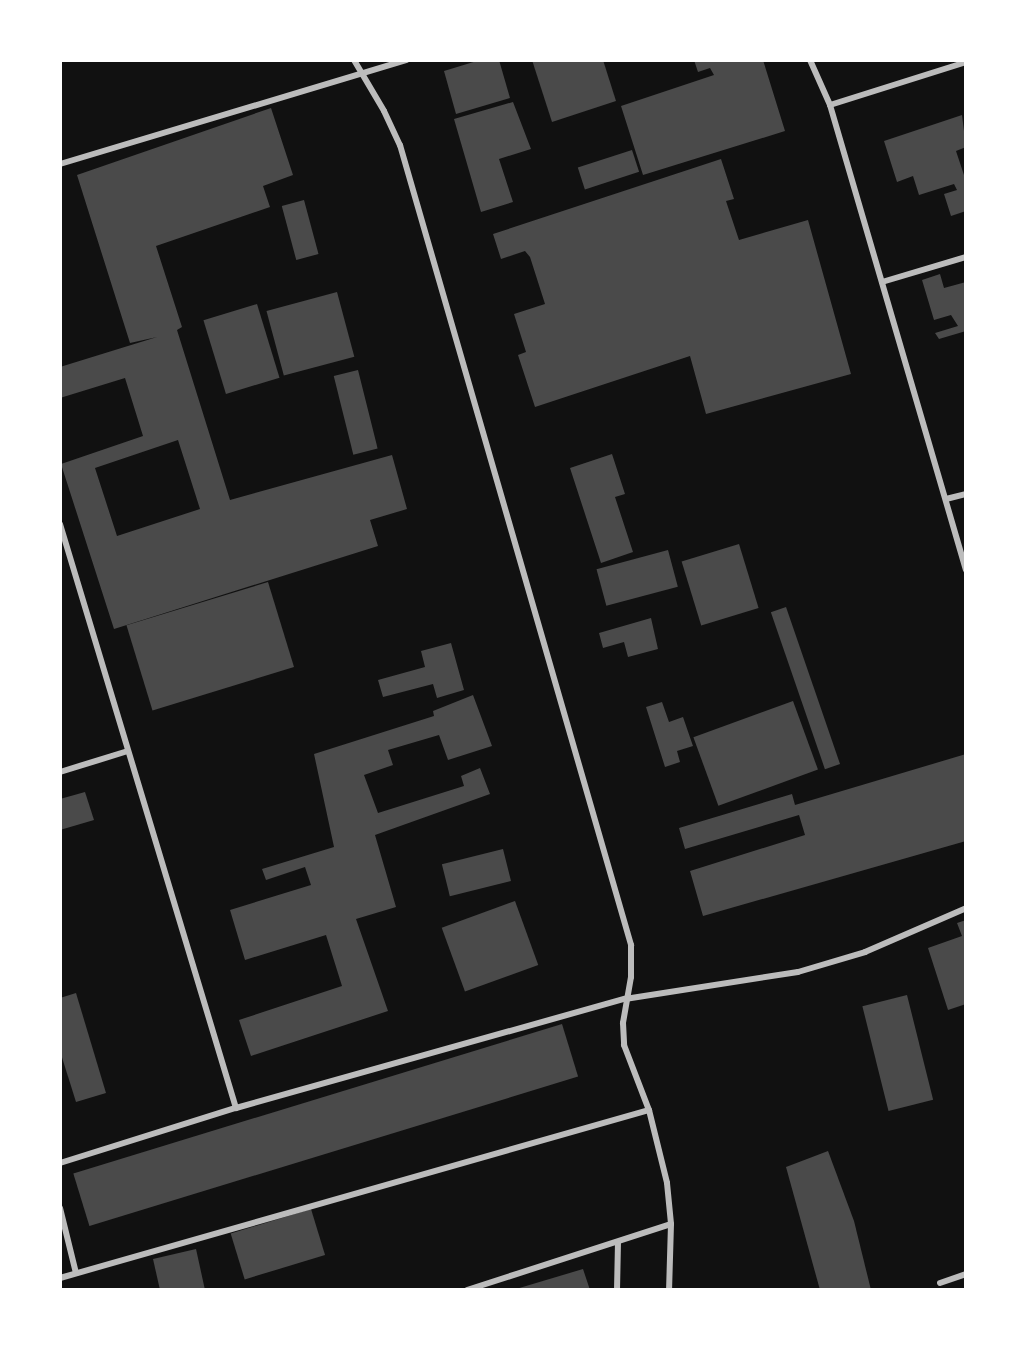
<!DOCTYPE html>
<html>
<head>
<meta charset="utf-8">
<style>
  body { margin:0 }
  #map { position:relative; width:1026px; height:1350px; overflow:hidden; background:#111; font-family:"Fira Sans Condensed",sans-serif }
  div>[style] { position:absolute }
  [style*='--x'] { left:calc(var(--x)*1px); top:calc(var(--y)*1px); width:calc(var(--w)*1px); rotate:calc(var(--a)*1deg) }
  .building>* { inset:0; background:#4a4a4a; transform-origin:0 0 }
  .service>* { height:6px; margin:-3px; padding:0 3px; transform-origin:3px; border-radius:3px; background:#bcbcbc }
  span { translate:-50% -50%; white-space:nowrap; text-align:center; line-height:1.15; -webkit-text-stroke:6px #fff; paint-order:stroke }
  .frame { position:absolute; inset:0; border:62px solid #fff; pointer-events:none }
</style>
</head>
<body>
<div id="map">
  <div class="building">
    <i style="clip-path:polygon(480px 60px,499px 60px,510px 98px,456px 114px,444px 71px)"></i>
    <i style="clip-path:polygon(532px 60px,603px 60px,616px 101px,552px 122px)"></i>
    <i style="clip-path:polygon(694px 60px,763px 60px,785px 131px,643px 175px,621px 106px,714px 75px,710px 68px,698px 72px)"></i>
    <i style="clip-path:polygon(513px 102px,531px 149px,499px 159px,513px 202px,481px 212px,454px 119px)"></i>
    <i style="clip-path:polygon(evenodd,271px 108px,293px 175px,263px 186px,270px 207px,156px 246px,182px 327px,177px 330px,230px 500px,392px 455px,407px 509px,370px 520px,378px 546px,114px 629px,61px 464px,143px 436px,125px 378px,60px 398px,60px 367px,157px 337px,130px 343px,77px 175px,271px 108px,178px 440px,200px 509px,117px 536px,95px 468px,178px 440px)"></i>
    <i style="clip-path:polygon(962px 115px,966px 147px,956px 151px,966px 181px,966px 211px,951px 216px,944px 194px,957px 190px,954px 184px,919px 195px,913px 176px,897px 182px,884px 141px)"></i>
    <i style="left:632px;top:150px;width:23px;height:57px;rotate:72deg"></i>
    <i style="clip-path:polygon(721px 159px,734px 199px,726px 201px,739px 240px,808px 220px,851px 374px,706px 414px,690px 356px,535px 407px,518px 355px,526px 352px,514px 314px,545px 304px,530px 257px,525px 251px,501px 259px,493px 234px)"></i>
    <i style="left:304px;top:200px;width:56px;height:23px;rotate:75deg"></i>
    <i style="clip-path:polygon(940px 274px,944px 288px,966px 282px,966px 331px,939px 339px,935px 333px,958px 326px,951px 315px,934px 320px,922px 280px)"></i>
    <i style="left:337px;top:292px;width:67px;height:73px;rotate:75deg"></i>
    <i style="left:257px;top:304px;width:77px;height:56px;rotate:73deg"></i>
    <i style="left:358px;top:370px;width:81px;height:25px;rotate:76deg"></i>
    <i style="clip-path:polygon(612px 454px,625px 494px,615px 497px,633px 552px,601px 563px,570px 468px)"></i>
    <i style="left:739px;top:544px;width:67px;height:60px;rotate:73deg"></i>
    <i style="left:668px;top:550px;width:38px;height:74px;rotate:75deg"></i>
    <i style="left:268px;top:582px;width:89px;height:148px;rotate:73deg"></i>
    <i style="left:786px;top:607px;width:166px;height:16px;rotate:71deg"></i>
    <i style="clip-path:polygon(651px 618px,658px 649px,628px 657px,624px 642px,603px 648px,599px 633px)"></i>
    <i style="clip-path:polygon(451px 643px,464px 690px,437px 698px,433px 684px,383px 697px,378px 680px,425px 667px,421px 651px)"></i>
    <i style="clip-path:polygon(473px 695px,492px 746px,448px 760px,439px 735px,388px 750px,393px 765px,364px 775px,378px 813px,464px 786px,461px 776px,480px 768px,490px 794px,375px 835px,396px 907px,356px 919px,388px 1011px,251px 1056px,239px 1020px,342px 986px,326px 935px,245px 960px,230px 910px,311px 885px,305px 867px,266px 880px,262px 869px,334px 847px,314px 754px,434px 716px,433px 711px)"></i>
    <i style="left:793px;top:701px;width:73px;height:106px;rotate:70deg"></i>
    <i style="clip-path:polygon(662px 702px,669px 722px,683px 717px,693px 746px,677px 751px,680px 762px,665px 767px,646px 707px)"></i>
    <i style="clip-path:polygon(966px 754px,966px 841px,703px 916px,690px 871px,805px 835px,799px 815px,685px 849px,679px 828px,792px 794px,795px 805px)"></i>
    <i style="clip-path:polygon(85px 792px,94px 820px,60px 830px,60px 799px)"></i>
    <i style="left:503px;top:849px;width:33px;height:63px;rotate:76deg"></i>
    <i style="left:515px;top:901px;width:68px;height:78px;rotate:70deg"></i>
    <i style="clip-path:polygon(966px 920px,966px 1004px,948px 1010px,928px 948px,962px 936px,957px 923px)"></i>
    <i style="clip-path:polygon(76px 993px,106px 1093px,76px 1102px,60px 1051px,60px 998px)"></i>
    <i style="left:907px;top:995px;width:108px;height:46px;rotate:76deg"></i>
    <i style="left:562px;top:1024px;width:55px;height:511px;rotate:73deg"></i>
    <i style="clip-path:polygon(828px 1151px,854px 1221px,871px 1290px,820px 1290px,786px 1167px)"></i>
    <i style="left:311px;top:1209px;width:48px;height:84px;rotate:73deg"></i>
    <i style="clip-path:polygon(196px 1249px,205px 1290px,160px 1290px,153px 1259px)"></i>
    <i style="clip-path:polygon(583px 1269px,590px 1290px,516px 1290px,516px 1289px)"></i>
  </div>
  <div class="service">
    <i style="--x:354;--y:60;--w:59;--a:59.5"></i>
    <i style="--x:384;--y:111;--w:38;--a:65"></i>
    <i style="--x:400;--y:145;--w:833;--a:73.89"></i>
    <i style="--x:631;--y:945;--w:32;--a:90"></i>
    <i style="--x:631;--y:977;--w:47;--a:99.9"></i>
    <i style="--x:623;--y:1023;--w:22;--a:87"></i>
    <i style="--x:624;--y:1045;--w:70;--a:69"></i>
    <i style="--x:649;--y:1110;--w:75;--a:76.1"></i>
    <i style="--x:667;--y:1183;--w:41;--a:84.4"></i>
    <i style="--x:671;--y:1224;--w:66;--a:91.7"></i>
    <i style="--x:810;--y:60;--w:49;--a:66"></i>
    <i style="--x:830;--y:105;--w:484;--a:73.7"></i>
    <i style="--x:830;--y:105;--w:143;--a:-17.5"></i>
    <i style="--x:60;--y:164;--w:362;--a:-16.7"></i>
    <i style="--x:882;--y:282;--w:88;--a:-16.6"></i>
    <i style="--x:946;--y:499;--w:21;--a:-14"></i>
    <i style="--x:60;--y:524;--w:610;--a:73.23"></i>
    <i style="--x:60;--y:772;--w:71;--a:-17.2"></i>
    <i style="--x:60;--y:1163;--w:184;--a:-17.4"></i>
    <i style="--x:236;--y:1108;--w:404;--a:-15.7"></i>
    <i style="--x:625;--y:999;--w:175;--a:-8.9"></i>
    <i style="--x:798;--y:972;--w:70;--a:-16.6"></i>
    <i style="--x:865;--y:952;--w:110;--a:-23.5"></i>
    <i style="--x:60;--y:1208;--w:67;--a:76.2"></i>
    <i style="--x:60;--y:1278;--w:612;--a:-15.92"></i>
    <i style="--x:940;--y:1283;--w:28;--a:-19"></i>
    <i style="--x:467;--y:1290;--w:214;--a:-17.9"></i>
    <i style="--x:617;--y:1290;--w:47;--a:-88.8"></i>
  </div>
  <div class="frame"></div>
</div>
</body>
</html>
